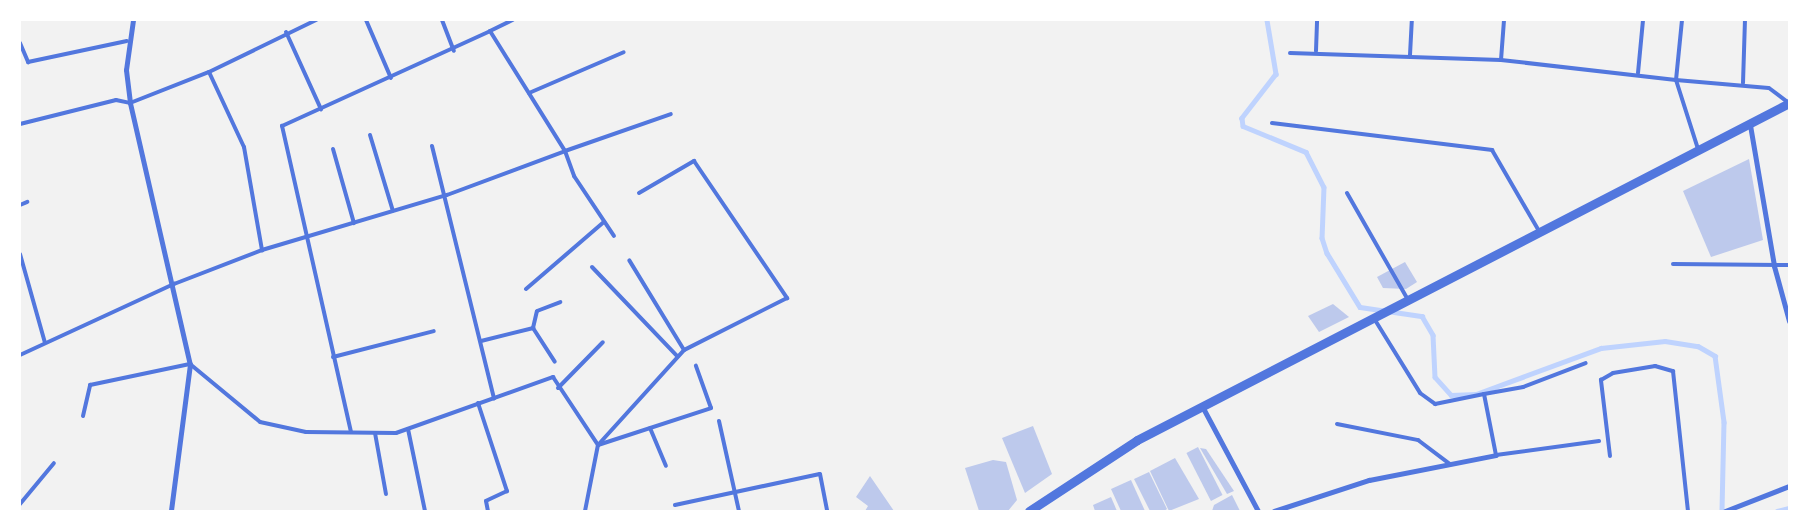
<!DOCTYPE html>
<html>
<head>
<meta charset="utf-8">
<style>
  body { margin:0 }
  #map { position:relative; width:1809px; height:531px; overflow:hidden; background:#f2f2f2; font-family:"DM Sans",sans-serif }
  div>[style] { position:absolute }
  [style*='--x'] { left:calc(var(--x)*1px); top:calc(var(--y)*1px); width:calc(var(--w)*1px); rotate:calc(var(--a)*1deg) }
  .stream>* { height:4.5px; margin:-2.25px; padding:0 2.25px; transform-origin:2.25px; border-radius:2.25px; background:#bfd3fe }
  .building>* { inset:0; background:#bdc9ec; transform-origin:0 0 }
  .service>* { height:4px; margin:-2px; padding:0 2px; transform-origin:2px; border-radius:2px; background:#5277de }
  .minor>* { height:5px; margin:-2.5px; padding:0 2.5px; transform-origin:2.5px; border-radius:2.5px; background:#5277de }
  .tertiary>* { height:9px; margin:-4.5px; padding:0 4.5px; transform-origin:4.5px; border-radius:4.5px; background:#5277de }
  span { translate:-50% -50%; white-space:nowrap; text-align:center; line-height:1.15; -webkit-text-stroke:4px #fff; paint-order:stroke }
  .frame { position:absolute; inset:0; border:21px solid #fff; pointer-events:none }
</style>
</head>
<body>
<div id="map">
  <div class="stream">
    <i style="--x:1267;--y:20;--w:55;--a:80.5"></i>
    <i style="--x:1276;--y:74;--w:56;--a:127.7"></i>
    <i style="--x:1242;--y:118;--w:8;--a:83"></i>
    <i style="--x:1243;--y:126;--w:68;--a:22.4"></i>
    <i style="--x:1306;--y:152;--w:39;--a:63"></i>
    <i style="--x:1324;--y:187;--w:51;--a:92.2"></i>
    <i style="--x:1322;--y:238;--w:16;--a:72"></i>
    <i style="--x:1327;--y:253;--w:63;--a:58.6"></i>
    <i style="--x:1360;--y:307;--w:63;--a:8.3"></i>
    <i style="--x:1422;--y:316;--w:22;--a:60"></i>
    <i style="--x:1433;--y:335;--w:42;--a:87.3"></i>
    <i style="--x:1435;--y:377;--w:24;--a:48"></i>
    <i style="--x:1451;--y:395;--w:25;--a:-2"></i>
    <i style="--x:1476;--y:394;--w:133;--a:-20.2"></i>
    <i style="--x:1601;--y:348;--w:64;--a:-6.2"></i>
    <i style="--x:1665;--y:341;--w:33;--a:9"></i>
    <i style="--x:1698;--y:346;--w:20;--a:30"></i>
    <i style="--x:1715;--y:356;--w:67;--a:82.2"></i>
    <i style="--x:1724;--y:422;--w:89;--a:91.3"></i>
    <i style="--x:1777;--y:511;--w:12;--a:-14"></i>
  </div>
  <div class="building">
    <i style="clip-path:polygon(1749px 159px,1763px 240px,1711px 257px,1683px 191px)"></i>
    <i style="clip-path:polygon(1405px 262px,1417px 282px,1406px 289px,1383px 288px,1377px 277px)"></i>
    <i style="clip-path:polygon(1333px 304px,1349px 317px,1319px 332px,1308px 316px)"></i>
    <i style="clip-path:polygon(1033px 426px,1052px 474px,1025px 493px,1002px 438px)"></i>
    <i style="left:1198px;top:447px;width:54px;height:13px;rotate:63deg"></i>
    <i style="clip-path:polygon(1200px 448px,1206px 449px,1234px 491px,1227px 494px)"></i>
    <i style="clip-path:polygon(1175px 458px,1199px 499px,1169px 511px,1150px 471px)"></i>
    <i style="clip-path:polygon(993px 460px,1006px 462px,1017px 500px,1008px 511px,979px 511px,965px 468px)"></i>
    <i style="clip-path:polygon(1149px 472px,1167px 509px,1164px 511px,1150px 511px,1134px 479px)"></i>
    <i style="clip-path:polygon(870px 476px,894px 511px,865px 511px,868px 506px,856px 497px)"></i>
    <i style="clip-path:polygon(1131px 480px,1145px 511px,1121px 511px,1111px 489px)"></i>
    <i style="clip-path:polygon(1232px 495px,1240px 511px,1212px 511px,1214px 505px)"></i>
    <i style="clip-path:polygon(1111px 497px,1117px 511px,1095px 511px,1093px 505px)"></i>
  </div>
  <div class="service">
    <i style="--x:366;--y:20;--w:63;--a:66.7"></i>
    <i style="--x:442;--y:20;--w:33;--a:69"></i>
    <i style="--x:1682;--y:20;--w:60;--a:95.7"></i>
    <i style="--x:1676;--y:80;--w:93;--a:4.9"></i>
    <i style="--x:1769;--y:88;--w:25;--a:37"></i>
    <i style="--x:490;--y:31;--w:25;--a:-26"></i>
    <i style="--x:286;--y:32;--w:85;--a:65.6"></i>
    <i style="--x:20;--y:43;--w:21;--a:67"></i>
    <i style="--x:28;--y:62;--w:101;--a:-12"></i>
    <i style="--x:1316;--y:51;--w:31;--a:-88"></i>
    <i style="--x:1290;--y:53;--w:211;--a:1.9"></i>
    <i style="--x:1501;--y:60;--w:176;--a:6.5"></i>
    <i style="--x:1676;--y:80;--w:72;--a:72.3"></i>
    <i style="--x:1410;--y:55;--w:35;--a:-87"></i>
    <i style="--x:1501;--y:60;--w:40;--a:-85.7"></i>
    <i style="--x:209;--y:72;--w:83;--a:65"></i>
    <i style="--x:244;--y:147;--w:105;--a:80.1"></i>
    <i style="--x:1638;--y:73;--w:53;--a:-84.6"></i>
    <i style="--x:1743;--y:83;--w:63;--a:-88.2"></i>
    <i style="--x:529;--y:93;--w:103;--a:-23.3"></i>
    <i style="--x:1272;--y:123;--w:222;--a:7"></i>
    <i style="--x:1492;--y:150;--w:94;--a:59.9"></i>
    <i style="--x:20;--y:124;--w:99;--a:-14"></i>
    <i style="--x:116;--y:100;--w:14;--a:12"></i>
    <i style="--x:130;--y:103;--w:85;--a:-21.4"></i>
    <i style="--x:209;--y:72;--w:119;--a:-25.9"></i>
    <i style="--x:370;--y:135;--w:79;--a:73.2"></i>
    <i style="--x:432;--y:146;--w:260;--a:76.2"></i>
    <i style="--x:333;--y:149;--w:77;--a:74.2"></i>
    <i style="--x:639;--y:193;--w:64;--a:-30.2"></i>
    <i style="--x:694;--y:161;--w:166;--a:55.8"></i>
    <i style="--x:787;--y:298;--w:115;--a:153.2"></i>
    <i style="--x:1347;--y:193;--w:123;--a:60.3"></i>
    <i style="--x:20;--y:205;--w:8;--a:-23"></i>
    <i style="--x:20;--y:254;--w:92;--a:74.3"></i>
    <i style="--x:1673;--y:264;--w:116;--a:0.5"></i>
    <i style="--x:592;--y:267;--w:124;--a:46.3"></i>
    <i style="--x:526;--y:289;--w:103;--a:-40.7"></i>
    <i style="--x:1375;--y:320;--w:86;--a:58.3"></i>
    <i style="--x:1420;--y:393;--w:19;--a:36"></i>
    <i style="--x:1435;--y:404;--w:50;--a:-11.5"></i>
    <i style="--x:1484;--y:394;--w:62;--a:78.9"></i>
    <i style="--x:1496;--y:455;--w:104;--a:-7.7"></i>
    <i style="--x:533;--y:328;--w:40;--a:57.1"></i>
    <i style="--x:481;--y:341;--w:54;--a:-14"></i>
    <i style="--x:533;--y:328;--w:17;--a:-77"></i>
    <i style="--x:537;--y:311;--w:25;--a:-21"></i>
    <i style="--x:20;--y:355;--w:170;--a:-24.8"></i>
    <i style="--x:174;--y:284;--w:94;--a:-21.1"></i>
    <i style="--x:262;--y:250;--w:193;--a:-16.6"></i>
    <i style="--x:447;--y:195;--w:126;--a:-20.4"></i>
    <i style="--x:565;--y:151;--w:27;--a:70"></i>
    <i style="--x:574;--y:176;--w:72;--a:56.3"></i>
    <i style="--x:333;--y:357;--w:104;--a:-14.4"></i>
    <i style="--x:558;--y:388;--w:64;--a:-45.6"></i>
    <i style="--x:1484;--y:394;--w:40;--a:-10"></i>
    <i style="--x:1523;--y:387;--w:67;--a:-20.9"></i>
    <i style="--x:478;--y:403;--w:93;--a:71.8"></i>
    <i style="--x:507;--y:491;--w:23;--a:155"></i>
    <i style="--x:486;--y:501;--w:10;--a:79"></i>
    <i style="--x:83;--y:416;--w:32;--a:-77"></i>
    <i style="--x:90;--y:385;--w:102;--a:-11.9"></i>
    <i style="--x:190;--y:364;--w:91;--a:39.6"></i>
    <i style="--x:260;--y:422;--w:47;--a:12.3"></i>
    <i style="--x:306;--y:432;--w:90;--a:0.6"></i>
    <i style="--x:396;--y:433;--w:167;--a:-19.6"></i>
    <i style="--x:553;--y:377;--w:82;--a:56.5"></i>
    <i style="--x:598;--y:445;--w:119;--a:-18.1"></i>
    <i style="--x:711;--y:408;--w:45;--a:-109.7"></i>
    <i style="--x:719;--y:421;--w:92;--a:77.5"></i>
    <i style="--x:1337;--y:424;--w:83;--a:11.2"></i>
    <i style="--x:1418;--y:440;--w:40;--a:37"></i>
    <i style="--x:650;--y:428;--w:41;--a:67.2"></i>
    <i style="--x:408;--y:429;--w:84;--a:78.3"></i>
    <i style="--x:351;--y:432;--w:314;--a:-102.7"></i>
    <i style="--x:282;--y:126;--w:229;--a:-24.5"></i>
    <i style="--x:490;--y:31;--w:142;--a:58"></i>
    <i style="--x:565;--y:151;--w:112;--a:-19.2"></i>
    <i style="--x:375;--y:433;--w:62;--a:79.8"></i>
    <i style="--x:1610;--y:456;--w:77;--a:-96.8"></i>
    <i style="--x:1601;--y:380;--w:14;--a:-30"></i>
    <i style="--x:1613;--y:373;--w:43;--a:-9.5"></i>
    <i style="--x:1655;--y:366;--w:19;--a:16"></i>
    <i style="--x:1673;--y:371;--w:141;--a:83.9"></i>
    <i style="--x:20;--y:504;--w:53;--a:-50.3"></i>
    <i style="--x:675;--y:505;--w:148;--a:-12.1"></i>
    <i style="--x:820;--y:474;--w:38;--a:79"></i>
    <i style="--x:585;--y:511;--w:67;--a:-78.9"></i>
    <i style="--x:598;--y:445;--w:128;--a:-47.8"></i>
    <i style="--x:684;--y:350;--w:105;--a:-121.4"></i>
  </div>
  <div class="minor">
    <i style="--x:133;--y:20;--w:50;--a:98"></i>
    <i style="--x:126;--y:70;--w:33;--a:83"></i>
    <i style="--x:130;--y:103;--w:268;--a:77.1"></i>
    <i style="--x:190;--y:364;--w:148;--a:97.4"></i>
    <i style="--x:1750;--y:125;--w:143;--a:80.3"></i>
    <i style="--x:1774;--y:266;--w:57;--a:74.7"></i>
    <i style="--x:1203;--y:408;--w:117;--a:61.9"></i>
    <i style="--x:1274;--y:511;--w:100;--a:-18.1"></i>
    <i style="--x:1369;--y:480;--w:129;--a:-11.1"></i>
    <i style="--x:1725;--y:511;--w:69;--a:-21.3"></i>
  </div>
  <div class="tertiary">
    <i style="--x:1029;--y:511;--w:129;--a:-33.3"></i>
    <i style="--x:1137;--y:440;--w:734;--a:-27.33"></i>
  </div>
  <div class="frame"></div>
</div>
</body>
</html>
